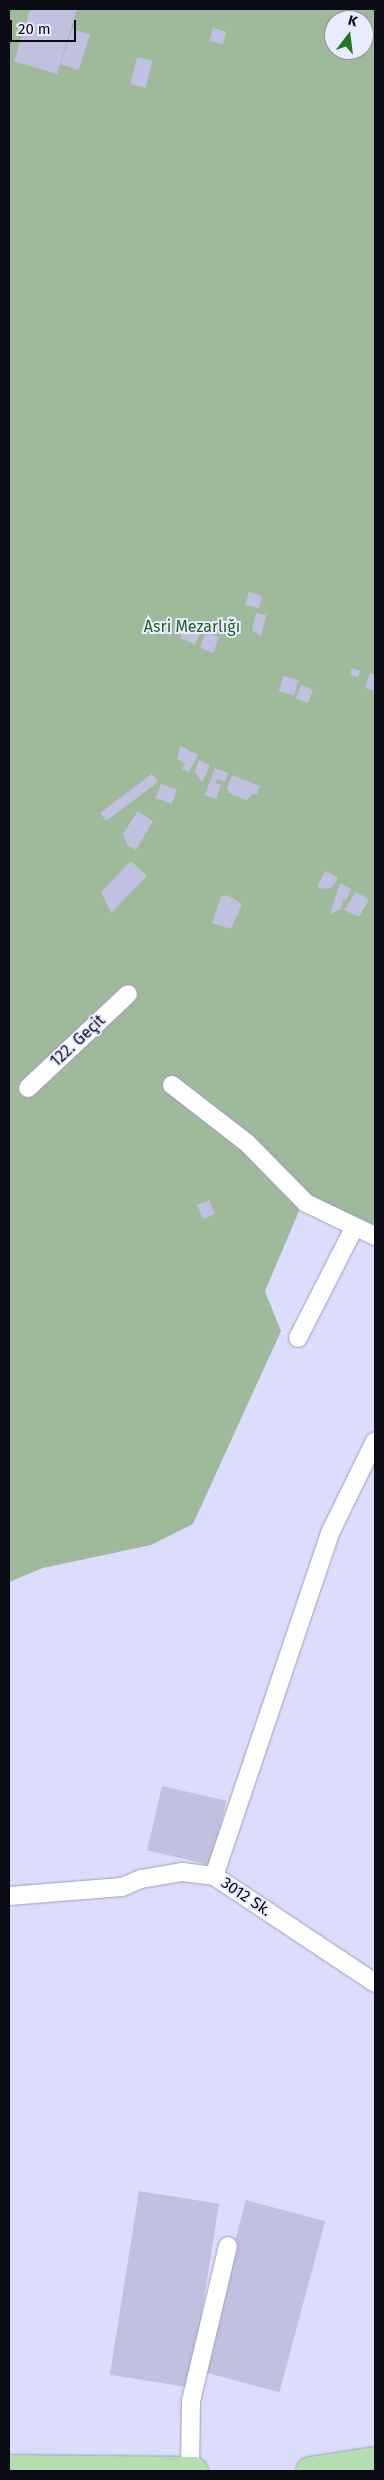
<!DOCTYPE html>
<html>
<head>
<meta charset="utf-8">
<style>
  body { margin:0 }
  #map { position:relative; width:384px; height:2480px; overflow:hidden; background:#dcddfd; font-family:"Fira Sans",sans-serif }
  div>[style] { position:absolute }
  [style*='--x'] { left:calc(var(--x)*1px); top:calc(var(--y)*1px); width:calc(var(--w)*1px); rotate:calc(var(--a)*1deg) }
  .green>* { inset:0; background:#9eba9b }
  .building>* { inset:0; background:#c0c1e1; transform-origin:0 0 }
  .roads { filter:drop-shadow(0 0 1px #9e9ebd) drop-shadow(0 0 1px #9e9ebd) }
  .minor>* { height:18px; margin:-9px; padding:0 9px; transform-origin:9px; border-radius:9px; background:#fff }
  .trunk>* { height:28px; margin:-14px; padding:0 14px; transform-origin:14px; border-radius:14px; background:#b4deb0 }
  span { translate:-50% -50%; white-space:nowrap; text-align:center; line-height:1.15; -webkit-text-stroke:4px #eaebff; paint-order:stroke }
  .park-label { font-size:16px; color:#285f25 }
  .street-label { font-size:16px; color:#0b0b15 }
  .frame { position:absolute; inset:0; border:10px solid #0b0b15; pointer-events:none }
  .north { position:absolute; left:324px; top:10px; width:50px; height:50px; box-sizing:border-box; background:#eaebff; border:1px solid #9191a1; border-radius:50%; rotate:15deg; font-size:14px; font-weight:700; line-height:20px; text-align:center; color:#0b0b15 }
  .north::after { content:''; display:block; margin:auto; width:18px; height:22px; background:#247721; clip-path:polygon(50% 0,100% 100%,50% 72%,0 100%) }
  .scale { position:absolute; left:10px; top:20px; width:66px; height:22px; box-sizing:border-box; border:2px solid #0b0b15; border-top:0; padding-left:6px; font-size:15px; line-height:18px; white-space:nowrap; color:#0b0b15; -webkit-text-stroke:4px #eaebff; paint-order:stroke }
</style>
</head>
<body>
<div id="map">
  <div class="green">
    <i style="clip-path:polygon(evenodd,9px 9px,375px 9px,375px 1228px,302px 1204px,265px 1291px,281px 1331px,193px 1524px,151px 1545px,43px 1568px,9px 1582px,9px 9px,334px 20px,364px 20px,364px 50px,334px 50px,334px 20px)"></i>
  </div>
  <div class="building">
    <i style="clip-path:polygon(30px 9px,77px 9px,57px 74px,14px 61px)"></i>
    <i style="left:213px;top:28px;width:14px;height:13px;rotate:17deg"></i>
    <i style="left:72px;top:29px;width:19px;height:37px;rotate:18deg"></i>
    <i style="left:137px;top:57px;width:16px;height:28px;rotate:14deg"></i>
    <i style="left:249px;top:592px;width:14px;height:13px;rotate:17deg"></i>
    <i style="clip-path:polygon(256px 613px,266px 615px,261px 636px,252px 631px)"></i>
    <i style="left:188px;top:623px;width:15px;height:17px;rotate:23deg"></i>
    <i style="left:206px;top:632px;width:14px;height:17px;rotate:21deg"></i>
    <i style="clip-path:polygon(352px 668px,360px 671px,358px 677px,350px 675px)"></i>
    <i style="clip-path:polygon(370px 673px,375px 675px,375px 691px,365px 688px)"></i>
    <i style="left:283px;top:676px;width:16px;height:16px;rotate:15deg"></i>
    <i style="left:301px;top:685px;width:13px;height:14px;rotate:23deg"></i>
    <i style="clip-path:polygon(180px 746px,198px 755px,189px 772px,182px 769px,185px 763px,177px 759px)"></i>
    <i style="clip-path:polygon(199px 760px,210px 765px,202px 783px,195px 771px)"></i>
    <i style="clip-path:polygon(215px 768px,228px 773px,225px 782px,217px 779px,215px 783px,221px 785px,216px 799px,205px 795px)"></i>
    <i style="left:152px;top:774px;width:10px;height:65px;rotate:53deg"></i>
    <i style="clip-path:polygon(232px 775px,260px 786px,257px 794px,252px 794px,247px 800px,229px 793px,227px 788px)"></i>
    <i style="left:161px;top:784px;width:17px;height:15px;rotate:21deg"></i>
    <i style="clip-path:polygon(138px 811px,153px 821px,136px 850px,127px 845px,123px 834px)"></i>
    <i style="clip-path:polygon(131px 861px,147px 876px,111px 913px,101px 892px)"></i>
    <i style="clip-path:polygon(325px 871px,338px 877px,333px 887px,325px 889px,317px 887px)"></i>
    <i style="clip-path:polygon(340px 883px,351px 889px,347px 899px,343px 900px,341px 909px,330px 914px)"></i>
    <i style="clip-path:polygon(356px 892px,369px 899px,359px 917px,344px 910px)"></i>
    <i style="clip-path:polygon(227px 895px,242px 904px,231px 929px,212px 923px,221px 897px)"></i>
    <i style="left:209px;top:1200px;width:15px;height:13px;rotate:67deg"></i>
    <i style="left:162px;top:1786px;width:66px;height:66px;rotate:13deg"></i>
    <i style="left:139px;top:2191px;width:81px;height:186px;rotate:9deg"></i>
    <i style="left:246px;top:2200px;width:82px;height:177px;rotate:15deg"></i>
  </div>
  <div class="roads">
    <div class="minor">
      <i style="--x:172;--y:1085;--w:95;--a:37.7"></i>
      <i style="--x:247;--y:1143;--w:84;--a:45.5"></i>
      <i style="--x:306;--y:1203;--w:76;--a:25.6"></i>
      <i style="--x:28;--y:1088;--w:137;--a:-43.2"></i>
      <i style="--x:298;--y:1338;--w:123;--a:-63"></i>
      <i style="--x:214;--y:1876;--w:362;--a:-71.3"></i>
      <i style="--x:330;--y:1533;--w:102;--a:-63.9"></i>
      <i style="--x:9;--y:1896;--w:113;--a:-4.6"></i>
      <i style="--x:122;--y:1887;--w:21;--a:-23"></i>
      <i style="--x:141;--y:1879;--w:42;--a:-9.7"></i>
      <i style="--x:182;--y:1872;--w:32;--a:7"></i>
      <i style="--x:214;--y:1876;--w:193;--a:33.6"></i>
      <i style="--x:190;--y:2471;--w:70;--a:-89.2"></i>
      <i style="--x:191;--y:2401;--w:159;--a:-76.6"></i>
    </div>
    <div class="trunk">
      <i style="--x:9;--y:2469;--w:185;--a:0.6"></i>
      <i style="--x:310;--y:2471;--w:66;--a:-8.7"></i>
    </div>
  </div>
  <div class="park-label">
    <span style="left:192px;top:627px">Asri Mezarlığı</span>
  </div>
  <div class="street-label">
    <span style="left:78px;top:1041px;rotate:-43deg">122. Geçit</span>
    <span style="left:246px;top:1897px;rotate:34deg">3012 Sk.</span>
  </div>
  <div class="frame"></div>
  <div class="north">K</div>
  <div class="scale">20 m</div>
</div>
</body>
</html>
